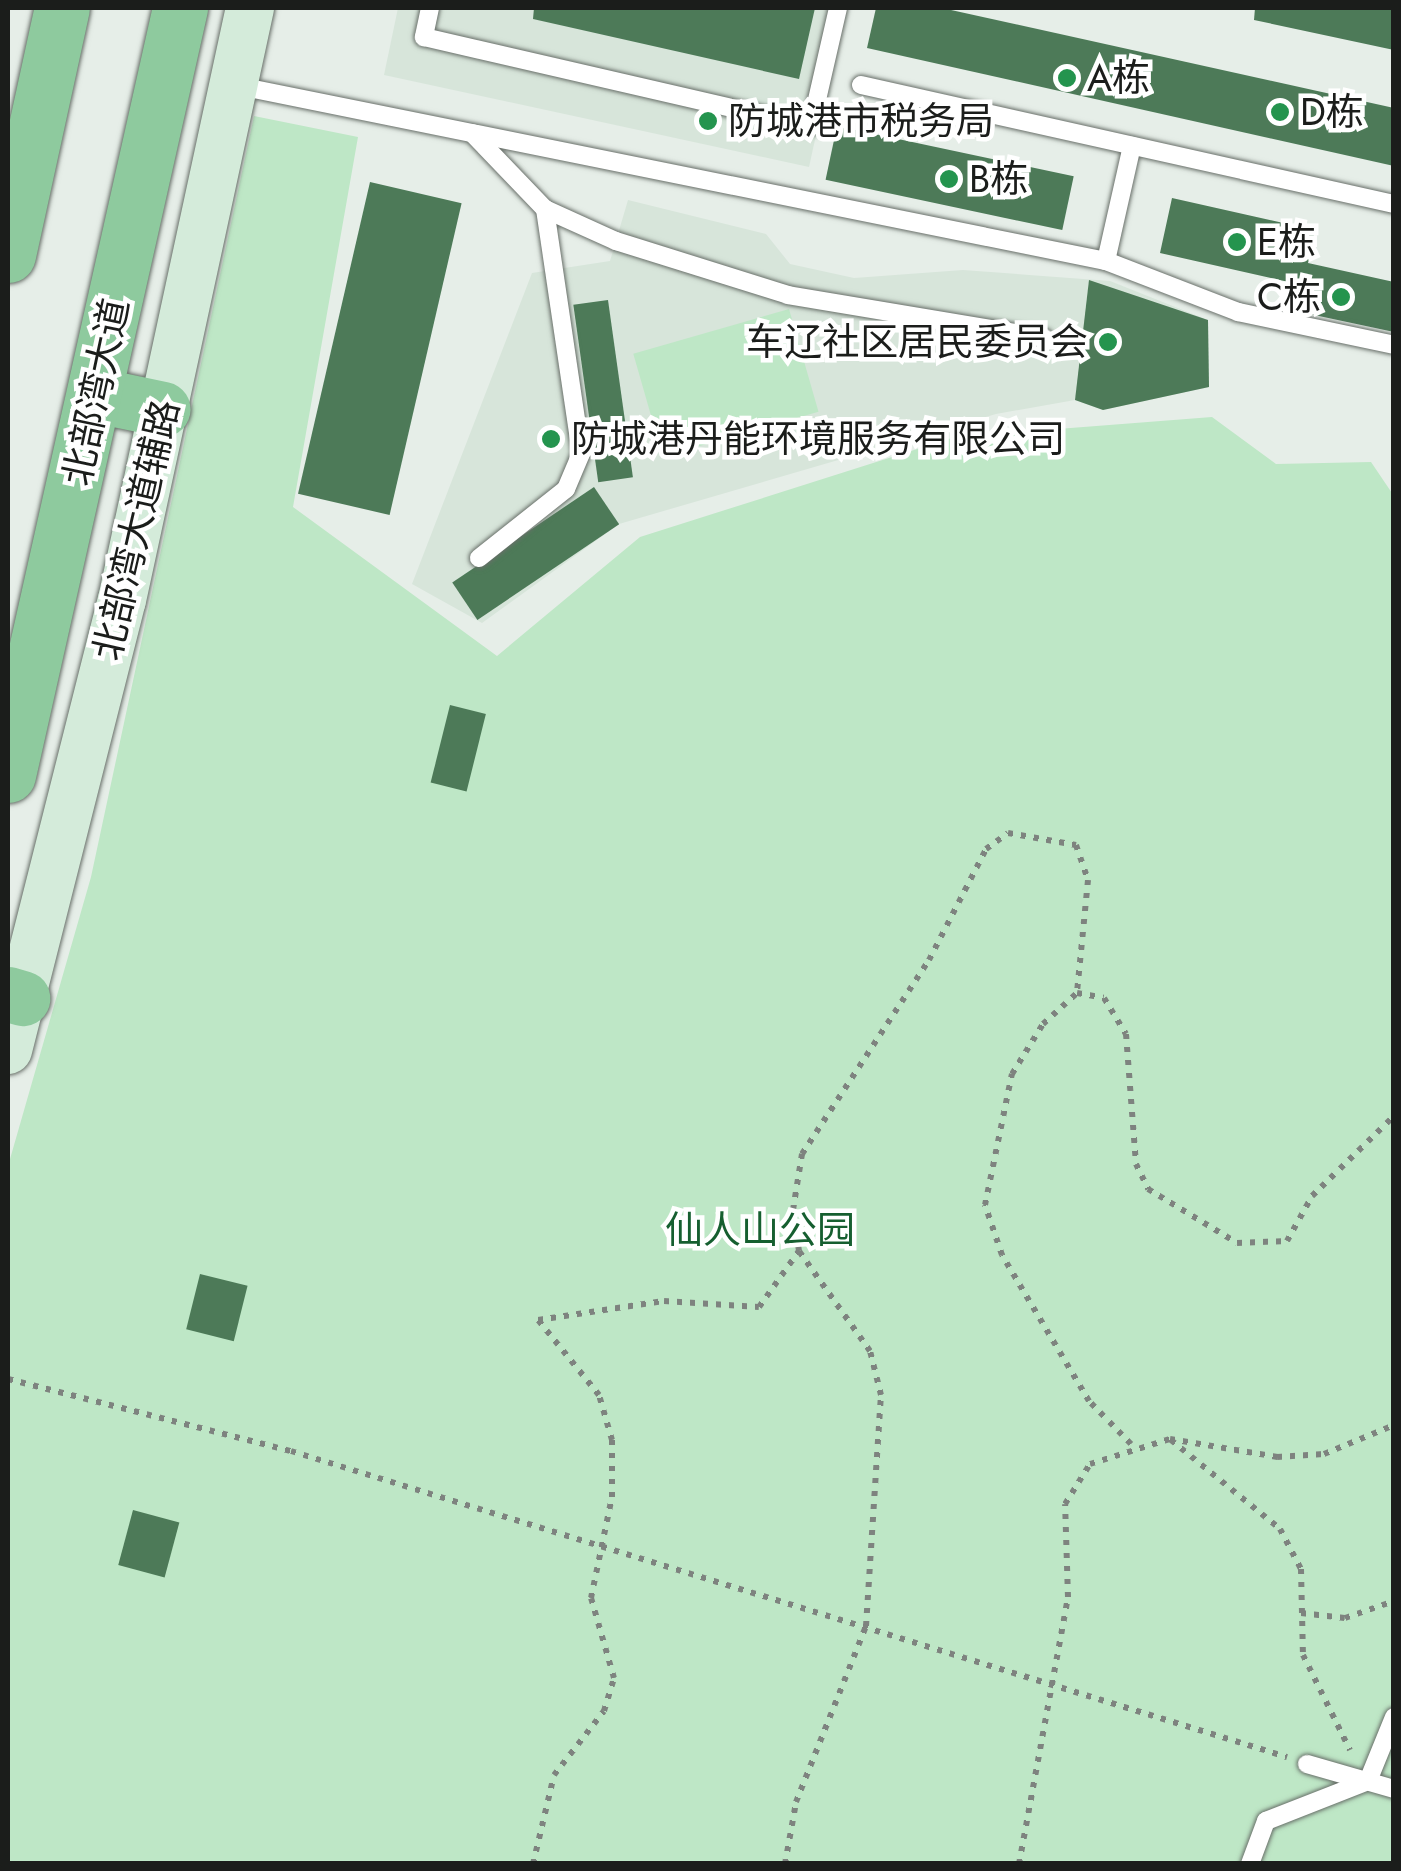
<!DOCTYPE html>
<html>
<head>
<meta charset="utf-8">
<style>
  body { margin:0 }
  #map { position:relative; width:1401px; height:1871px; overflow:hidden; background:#e6eee8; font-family:Jost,"Noto Sans SC",sans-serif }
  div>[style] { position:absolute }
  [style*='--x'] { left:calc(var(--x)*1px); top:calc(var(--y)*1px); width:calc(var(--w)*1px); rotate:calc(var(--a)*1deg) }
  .built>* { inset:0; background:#d7e5da }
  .green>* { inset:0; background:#bee7c6; transform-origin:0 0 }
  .building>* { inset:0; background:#4d7a58; transform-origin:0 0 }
  .path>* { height:6px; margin-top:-3px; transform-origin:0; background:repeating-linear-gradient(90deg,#7e837f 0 5px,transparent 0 13px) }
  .roads { filter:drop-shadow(0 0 2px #686f69) drop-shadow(0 0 2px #686f69) }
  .service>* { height:18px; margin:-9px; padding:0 9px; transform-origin:9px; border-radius:9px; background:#fff }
  .secondary>* { height:48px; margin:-24px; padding:0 24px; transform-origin:24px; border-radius:24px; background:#d4ebda }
  .trunk>* { height:55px; margin:-27.5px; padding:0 27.5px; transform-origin:27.5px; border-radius:27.5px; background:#8eca9e }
  .dots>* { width:28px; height:28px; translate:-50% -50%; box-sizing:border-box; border:5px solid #fff; border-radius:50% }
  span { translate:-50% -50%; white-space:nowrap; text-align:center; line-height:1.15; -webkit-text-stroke:9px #fff; paint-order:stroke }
  .poi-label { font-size:38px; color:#1b1d1b }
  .left { translate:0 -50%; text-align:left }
  .right { translate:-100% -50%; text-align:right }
  .street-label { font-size:38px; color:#1b1d1b }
  .park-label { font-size:38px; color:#165f30 }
  .frame { position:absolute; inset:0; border:10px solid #1b1d1b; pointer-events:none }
</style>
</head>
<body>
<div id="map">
  <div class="built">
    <i style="clip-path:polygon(398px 8px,844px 8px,809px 167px,384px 75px)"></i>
    <i style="clip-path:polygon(628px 200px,766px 234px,790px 264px,854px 278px,963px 270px,1110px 281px,1208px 320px,1209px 387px,1103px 410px,1075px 400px,996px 414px,619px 524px,482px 623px,412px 584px,532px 273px,610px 261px)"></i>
  </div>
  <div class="green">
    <i style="clip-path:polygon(254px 116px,358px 137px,293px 507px,497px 656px,640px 537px,955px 437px,1212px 417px,1276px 464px,1371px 462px,1394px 496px,1393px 1863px,8px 1863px,8px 1166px,91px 877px)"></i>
    <i style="left:789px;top:309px;width:107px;height:162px;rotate:74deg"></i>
  </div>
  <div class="building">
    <i style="clip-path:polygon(534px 8px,815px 8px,799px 79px,533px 19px)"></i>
    <i style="clip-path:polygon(876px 8px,942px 8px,1394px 108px,1394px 166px,867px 48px)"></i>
    <i style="clip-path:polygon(1255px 8px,1394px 8px,1394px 50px,1254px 20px)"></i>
    <i style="left:837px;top:126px;width:242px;height:55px;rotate:12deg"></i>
    <i style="left:370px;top:182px;width:94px;height:320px;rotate:13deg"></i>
    <i style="clip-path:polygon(1172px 198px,1315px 230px,1308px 263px,1394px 282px,1394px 332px,1286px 309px,1293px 283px,1160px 253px)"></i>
    <i style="clip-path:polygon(1089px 280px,1208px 320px,1209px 387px,1103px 410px,1075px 400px)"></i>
    <i style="left:608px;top:300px;width:179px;height:35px;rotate:82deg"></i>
    <i style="left:594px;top:487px;width:45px;height:171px;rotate:56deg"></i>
    <i style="left:450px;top:705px;width:37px;height:80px;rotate:14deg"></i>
    <i style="left:200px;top:1274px;width:49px;height:57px;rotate:14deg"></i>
    <i style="left:133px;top:1510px;width:48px;height:57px;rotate:15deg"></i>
  </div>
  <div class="path">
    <i style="--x:8;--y:1379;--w:292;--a:14.3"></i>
    <i style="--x:291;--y:1451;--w:1042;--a:17.08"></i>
    <i style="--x:1171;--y:1440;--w:141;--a:39.2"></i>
    <i style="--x:1280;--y:1529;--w:45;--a:62.3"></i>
    <i style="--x:1301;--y:1569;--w:86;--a:88.7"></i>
    <i style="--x:1303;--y:1655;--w:106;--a:63.7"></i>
    <i style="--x:1131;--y:1444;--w:60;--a:-134.3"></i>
    <i style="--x:1089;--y:1401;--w:170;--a:-120.8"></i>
    <i style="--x:1002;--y:1255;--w:53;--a:-108.8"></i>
    <i style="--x:985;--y:1205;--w:134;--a:-78.4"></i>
    <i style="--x:1012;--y:1074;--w:59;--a:-58.2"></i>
    <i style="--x:1043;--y:1024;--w:46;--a:-42.4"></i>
    <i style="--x:1077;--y:993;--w:27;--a:10"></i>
    <i style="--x:1104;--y:998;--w:42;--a:58.6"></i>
    <i style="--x:1126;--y:1034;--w:130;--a:85.6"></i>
    <i style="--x:1136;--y:1164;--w:28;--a:64"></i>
    <i style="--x:1148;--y:1189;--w:104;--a:31.2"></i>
    <i style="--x:1237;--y:1243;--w:50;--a:-2.3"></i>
    <i style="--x:1287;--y:1241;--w:51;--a:-60.9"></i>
    <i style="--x:1312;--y:1196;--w:115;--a:-44.3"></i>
    <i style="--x:1301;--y:1613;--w:44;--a:6.5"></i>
    <i style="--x:1345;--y:1618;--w:52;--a:-19.1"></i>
    <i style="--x:533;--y:1864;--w:91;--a:-76.7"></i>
    <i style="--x:554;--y:1775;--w:81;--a:-52"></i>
    <i style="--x:604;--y:1711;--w:34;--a:-73"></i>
    <i style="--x:614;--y:1678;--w:83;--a:-106"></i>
    <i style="--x:591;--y:1598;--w:103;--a:-78.3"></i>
    <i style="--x:612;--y:1497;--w:57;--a:-90"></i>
    <i style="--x:612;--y:1440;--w:47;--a:-106.1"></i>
    <i style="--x:599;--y:1395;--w:97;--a:-129.1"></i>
    <i style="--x:538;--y:1320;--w:127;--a:-8.6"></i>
    <i style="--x:664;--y:1301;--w:95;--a:3.6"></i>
    <i style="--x:759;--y:1307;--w:69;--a:-54.5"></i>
    <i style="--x:785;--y:1864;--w:63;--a:-79.9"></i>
    <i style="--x:796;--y:1802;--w:189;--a:-68.3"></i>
    <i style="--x:866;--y:1626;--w:231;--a:-86.3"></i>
    <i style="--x:881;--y:1395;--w:45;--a:-104"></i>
    <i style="--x:870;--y:1351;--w:123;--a:-125.4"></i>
    <i style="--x:799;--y:1251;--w:41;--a:-98.3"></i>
    <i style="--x:793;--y:1210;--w:57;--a:-80.9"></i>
    <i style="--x:802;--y:1154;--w:232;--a:-56.8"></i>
    <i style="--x:929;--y:960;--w:125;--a:-62.8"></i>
    <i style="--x:986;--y:849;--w:27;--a:-36"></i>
    <i style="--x:1008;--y:833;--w:69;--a:10"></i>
    <i style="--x:1076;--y:845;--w:37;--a:71"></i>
    <i style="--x:1088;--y:880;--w:114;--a:95.6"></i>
    <i style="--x:1019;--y:1864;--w:271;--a:-79.6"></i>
    <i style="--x:1068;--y:1597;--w:93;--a:-91.8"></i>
    <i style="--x:1065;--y:1504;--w:47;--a:-58"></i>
    <i style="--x:1090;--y:1464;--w:84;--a:-17.4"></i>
    <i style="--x:1170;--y:1439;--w:109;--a:9.5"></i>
    <i style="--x:1277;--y:1457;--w:47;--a:-3.7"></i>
    <i style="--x:1324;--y:1454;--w:76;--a:-22.5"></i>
  </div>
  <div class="roads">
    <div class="service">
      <i style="--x:430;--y:8;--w:30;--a:102"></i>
      <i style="--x:424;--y:37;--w:397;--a:13"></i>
      <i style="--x:811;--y:126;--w:121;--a:-77.1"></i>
      <i style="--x:234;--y:85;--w:890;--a:11.41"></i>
      <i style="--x:1106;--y:261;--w:142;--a:21.1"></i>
      <i style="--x:1238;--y:312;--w:159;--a:11.9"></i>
      <i style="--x:861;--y:85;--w:546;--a:12.59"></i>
      <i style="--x:472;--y:133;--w:105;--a:46.2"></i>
      <i style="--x:545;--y:209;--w:78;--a:24.3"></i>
      <i style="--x:616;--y:241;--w:180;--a:17.4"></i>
      <i style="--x:788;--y:295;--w:260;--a:9.5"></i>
      <i style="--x:1106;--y:261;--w:118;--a:-77.3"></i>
      <i style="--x:479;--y:558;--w:111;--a:-38.4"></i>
      <i style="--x:566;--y:489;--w:39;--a:-67"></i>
      <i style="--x:581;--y:453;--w:247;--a:-98.4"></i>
      <i style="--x:1307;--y:1764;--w:91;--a:16"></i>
      <i style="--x:1250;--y:1864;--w:46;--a:-69.6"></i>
      <i style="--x:1266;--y:1821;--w:110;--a:-21.4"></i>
      <i style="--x:1368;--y:1781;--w:69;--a:-67.9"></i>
    </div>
    <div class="secondary">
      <i style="--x:8;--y:1050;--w:464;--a:-75.8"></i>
      <i style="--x:122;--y:600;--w:606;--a:-77.8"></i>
    </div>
    <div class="trunk">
      <i style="--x:8;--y:255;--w:253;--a:-77.7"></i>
      <i style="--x:96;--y:395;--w:68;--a:11.8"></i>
      <i style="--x:8;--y:775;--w:786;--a:-77.36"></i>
      <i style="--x:8;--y:994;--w:15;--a:16"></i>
    </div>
  </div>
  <div class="dots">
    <i style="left:1067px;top:78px;background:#24944e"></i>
    <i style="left:1280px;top:112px;background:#24944e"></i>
    <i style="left:708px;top:121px;background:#24944e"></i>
    <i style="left:949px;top:179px;background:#24944e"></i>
    <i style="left:1237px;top:242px;background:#24944e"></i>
    <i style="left:1341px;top:297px;background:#24944e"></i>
    <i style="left:1108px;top:342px;background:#24944e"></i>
    <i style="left:551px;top:439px;background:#24944e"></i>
  </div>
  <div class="poi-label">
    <span class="left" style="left:1087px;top:78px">A栋</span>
    <span class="left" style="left:1300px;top:112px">D栋</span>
    <span class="left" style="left:728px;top:121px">防城港市税务局</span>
    <span class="left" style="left:969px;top:179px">B栋</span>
    <span class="left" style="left:1257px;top:242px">E栋</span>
    <span class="right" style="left:1321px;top:297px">C栋</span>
    <span class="right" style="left:1088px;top:342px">车辽社区居民委员会</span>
    <span class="left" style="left:571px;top:439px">防城港丹能环境服务有限公司</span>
  </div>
  <div class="street-label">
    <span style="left:96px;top:392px;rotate:-78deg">北部湾大道</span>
    <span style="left:136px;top:530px;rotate:-77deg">北部湾大道辅路</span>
  </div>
  <div class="park-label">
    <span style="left:760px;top:1230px">仙人山公园</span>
  </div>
  <div class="frame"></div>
</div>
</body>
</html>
